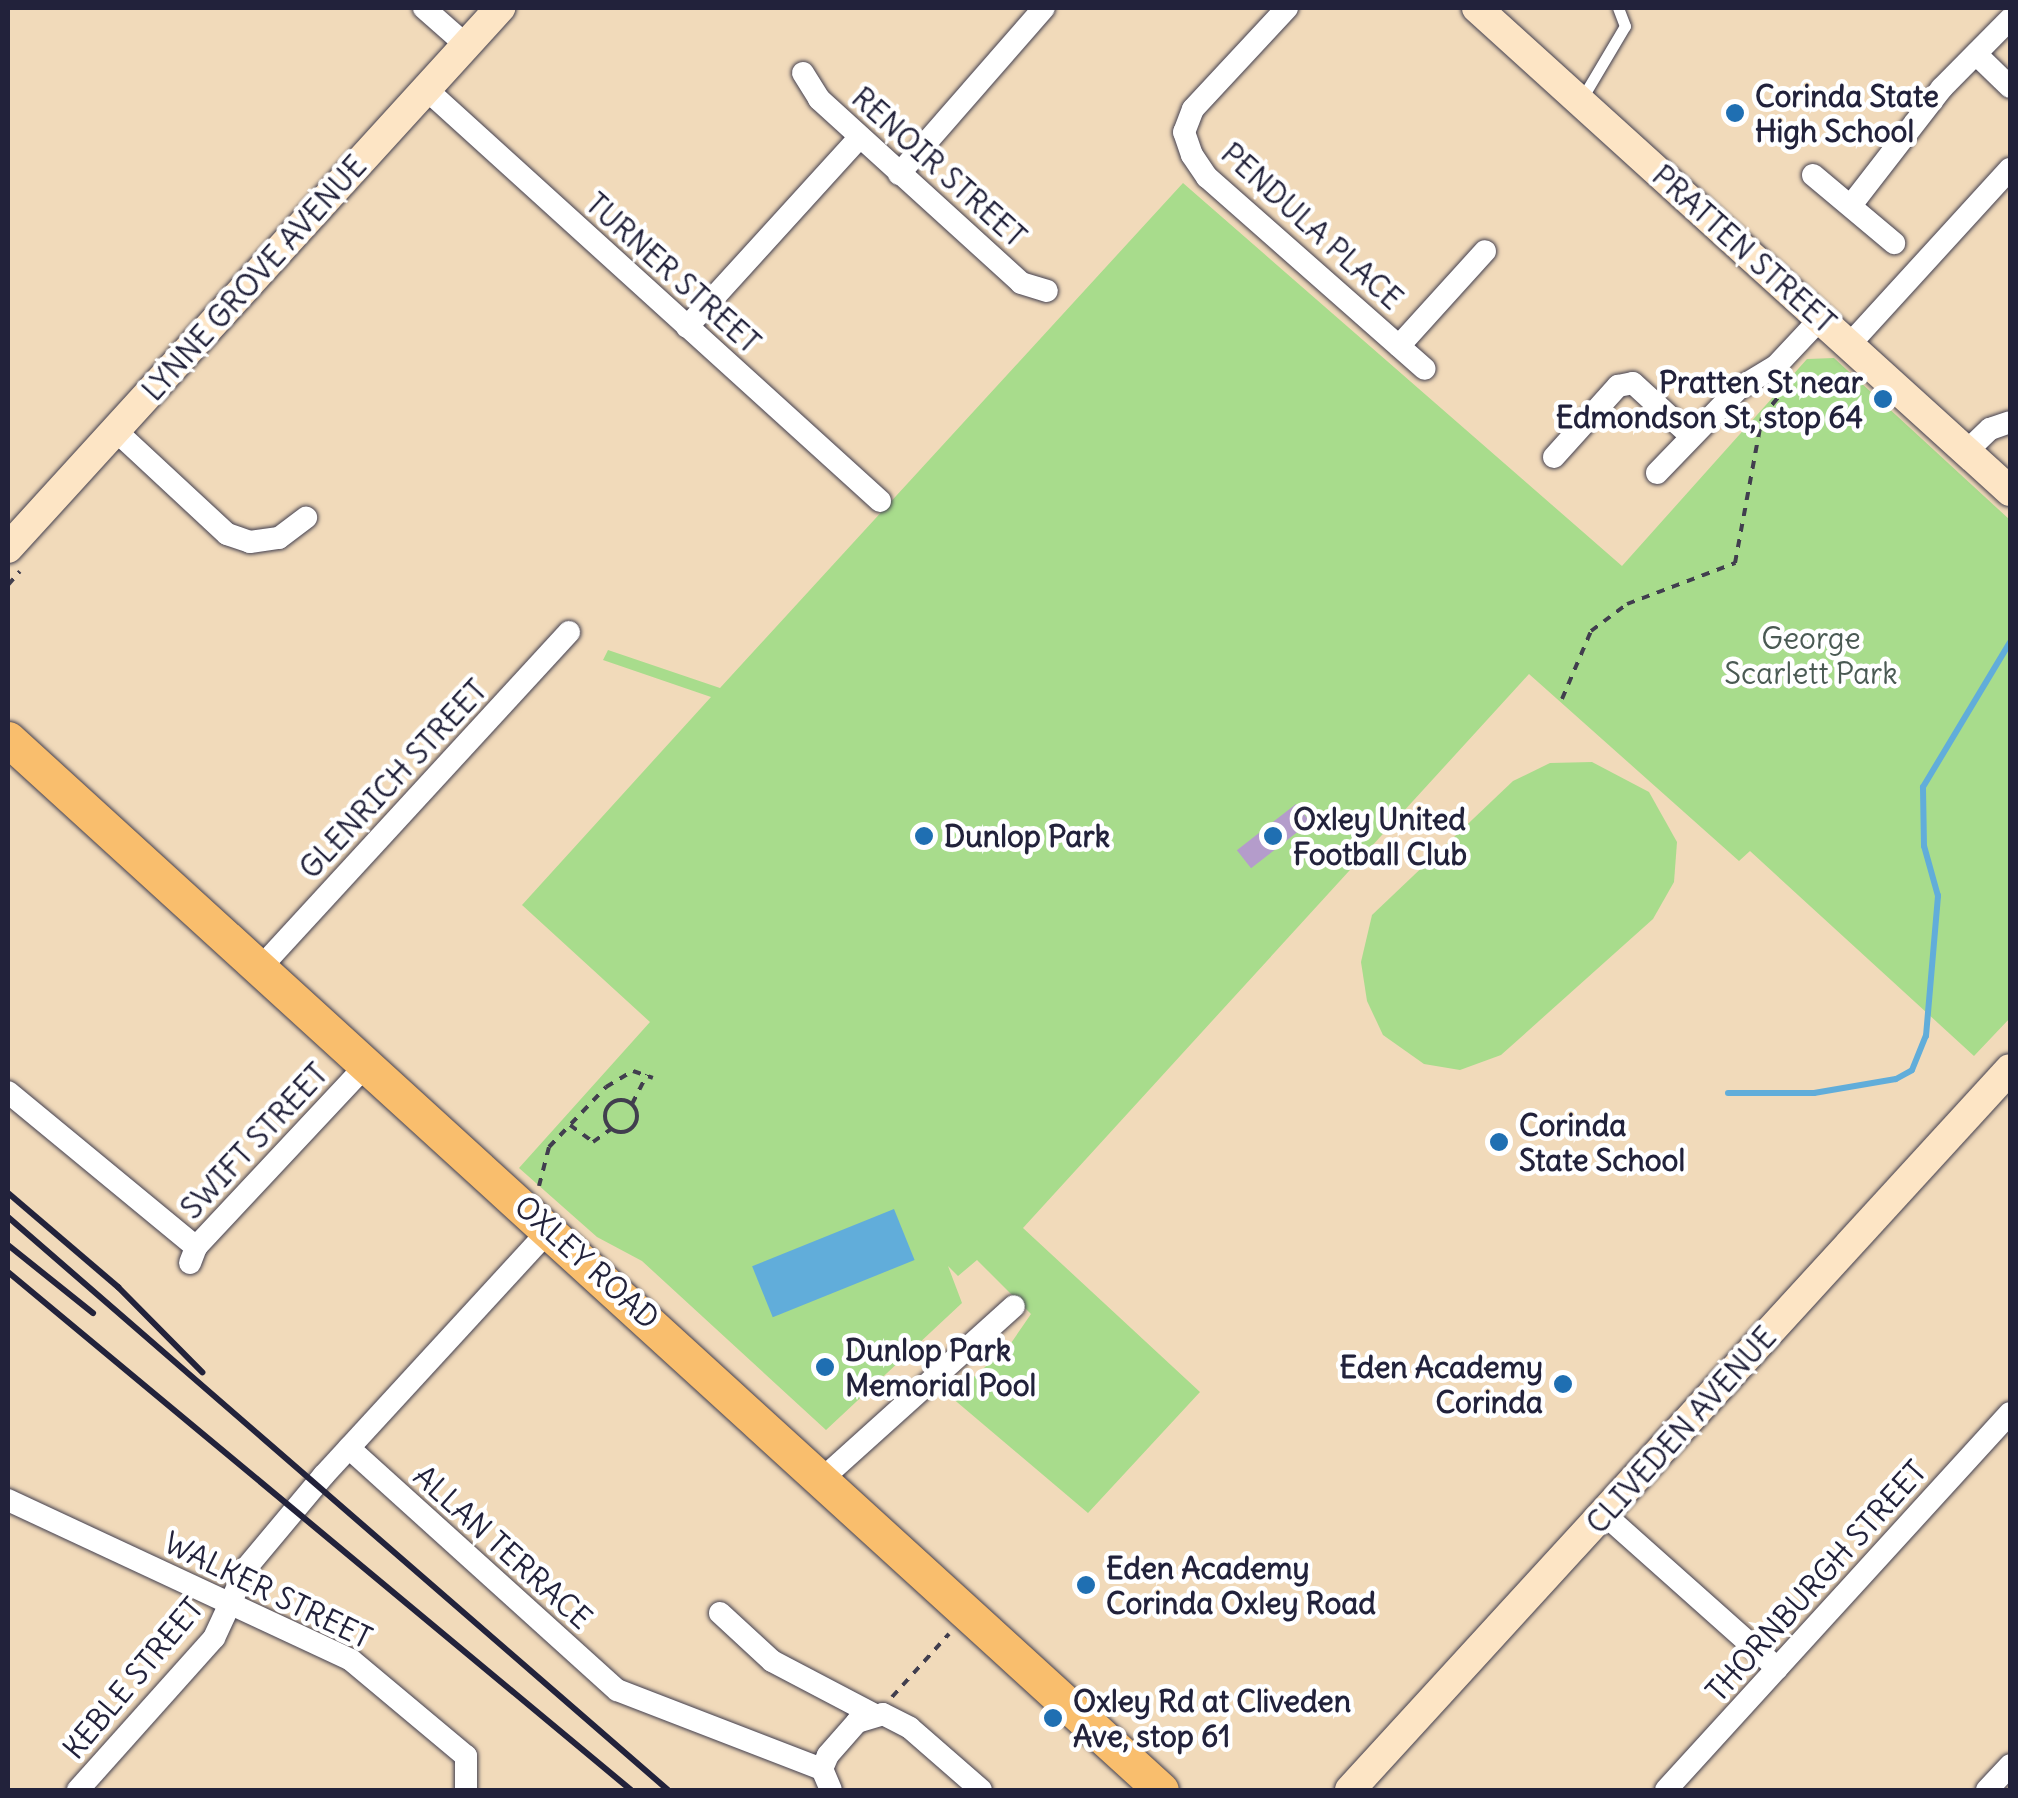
<!DOCTYPE html>
<html>
<head>
<meta charset="utf-8">
<style>
  body { margin:0 }
  #map { position:relative; width:2018px; height:1798px; overflow:hidden; background:#f1daba; font-family:Delius,sans-serif }
  div>[style] { position:absolute }
  [style*='--x'] { left:calc(var(--x)*1px); top:calc(var(--y)*1px); width:calc(var(--w)*1px); rotate:calc(var(--a)*1deg) }
  .green>* { inset:0; background:#a8dc8c }
  .water>* { inset:0; background:#61adda; transform-origin:0 0 }
  .stream>* { height:6px; margin:-3px; padding:0 3px; transform-origin:3px; border-radius:3px; background:#61adda }
  .building>* { inset:0; background:#b49ccb; transform-origin:0 0 }
  .path>* { height:4px; margin-top:-2px; transform-origin:0; background:repeating-linear-gradient(90deg,#413e4e 0 8px,transparent 0 16px) }
  .path>.ring { margin:-2px; padding:0; box-sizing:content-box; background:none; border:4px solid #413e4e; border-radius:50% }
  .roads { filter:drop-shadow(0 0 2px #413e4e) drop-shadow(0 0 2px #413e4e) }
  .lane>* { height:11px; margin:-5.5px; padding:0 5.5px; transform-origin:5.5px; border-radius:5.5px; background:#fff }
  .street>* { height:22px; margin:-11px; padding:0 11px; transform-origin:11px; border-radius:11px; background:#fff }
  .secondary>* { height:30px; margin:-15px; padding:0 15px; transform-origin:15px; border-radius:15px; background:#fde5c5 }
  .primary>* { height:35px; margin:-17.5px; padding:0 17.5px; transform-origin:17.5px; border-radius:17.5px; background:#f9be6d }
  .rail>* { height:6px; margin:-3px; padding:0 3px; transform-origin:3px; border-radius:3px; background:#22223b }
  .dots>* { width:28px; height:28px; translate:-50% -50%; box-sizing:border-box; border:5px solid #fff; border-radius:50% }
  span { translate:-50% -50%; white-space:nowrap; text-align:center; line-height:1.15; -webkit-text-stroke:9px #fff; paint-order:stroke }
  .poi-label { font-size:30px; color:#22223b; font-weight:700 }
  .left { translate:0 -50%; text-align:left }
  .right { translate:-100% -50%; text-align:right }
  .street-label { font-size:30px; color:#22223b }
  .park-label { font-size:30px; color:#4a5a53 }
  .frame { position:absolute; inset:0; border:10px solid #22223b; pointer-events:none }
</style>
</head>
<body>
<div id="map">
  <div class="green">
    <i style="clip-path:polygon(1183px 183px,1622px 566px,1807px 359px,1834px 358px,2010px 520px,2010px 1018px,1974px 1056px,1750px 851px,1739px 861px,1529px 674px,1023px 1228px,1200px 1392px,1088px 1513px,951px 1397px,1009px 1346px,1031px 1314px,977px 1260px,958px 1276px,948px 1266px,962px 1303px,826px 1430px,642px 1261px,597px 1237px,519px 1168px,650px 1022px,522px 905px,711px 697px,603px 660px,608px 650px,720px 688px)"></i>
    <i style="clip-path:polygon(1592px 762px,1649px 792px,1677px 842px,1674px 882px,1653px 919px,1501px 1055px,1460px 1070px,1424px 1064px,1383px 1035px,1367px 1001px,1361px 962px,1372px 915px,1513px 781px,1550px 763px)"></i>
  </div>
  <div class="water">
    <i style="left:894px;top:1209px;width:55px;height:153px;rotate:68deg"></i>
  </div>
  <div class="stream">
    <i style="--x:1728;--y:1093;--w:86;--a:0"></i>
    <i style="--x:1814;--y:1093;--w:83;--a:-9.7"></i>
    <i style="--x:1896;--y:1079;--w:18;--a:-29"></i>
    <i style="--x:1912;--y:1070;--w:37;--a:-68"></i>
    <i style="--x:1926;--y:1036;--w:141;--a:-85.1"></i>
    <i style="--x:1938;--y:896;--w:52;--a:-105.6"></i>
    <i style="--x:1924;--y:846;--w:59;--a:-91"></i>
    <i style="--x:1923;--y:787;--w:169;--a:-59"></i>
  </div>
  <div class="building">
    <i style="left:1296px;top:804px;width:23px;height:75px;rotate:52deg"></i>
  </div>
  <div class="path">
    <i style="--x:8;--y:585;--w:18;--a:-49"></i>
    <i style="--x:1562;--y:699;--w:74;--a:-66.9"></i>
    <i style="--x:1591;--y:631;--w:45;--a:-36.9"></i>
    <i style="--x:1627;--y:604;--w:116;--a:-20.8"></i>
    <i style="--x:1735;--y:563;--w:148;--a:-79.5"></i>
    <i style="--x:1762;--y:417;--w:43;--a:-50.7"></i>
    <i class="ring" style="left:605px;top:1100px;width:28px;height:28px"></i>
    <i style="--x:632;--y:1104;--w:33;--a:-63"></i>
    <i style="--x:570;--y:1125;--w:29;--a:36"></i>
    <i style="--x:593;--y:1142;--w:22;--a:-36"></i>
    <i style="--x:539;--y:1186;--w:40;--a:-75.6"></i>
    <i style="--x:549;--y:1147;--w:83;--a:-46.5"></i>
    <i style="--x:606;--y:1087;--w:31;--a:-31"></i>
    <i style="--x:633;--y:1071;--w:21;--a:19"></i>
    <i style="--x:892;--y:1697;--w:85;--a:-47.9"></i>
  </div>
  <div class="roads">
    <div class="lane">
      <i style="--x:1581;--y:100;--w:86;--a:-59.3"></i>
      <i style="--x:1625;--y:26;--w:19;--a:-111"></i>
    </div>
    <div class="street">
      <i style="--x:424;--y:8;--w:56;--a:41.4"></i>
      <i style="--x:1287;--y:8;--w:138;--a:132.9"></i>
      <i style="--x:1193;--y:109;--w:25;--a:111"></i>
      <i style="--x:1184;--y:132;--w:24;--a:71"></i>
      <i style="--x:1192;--y:155;--w:27;--a:56"></i>
      <i style="--x:1207;--y:177;--w:290;--a:41.4"></i>
      <i style="--x:1976;--y:54;--w:47;--a:44.1"></i>
      <i style="--x:803;--y:73;--w:31;--a:58"></i>
      <i style="--x:819;--y:99;--w:273;--a:42.3"></i>
      <i style="--x:1021;--y:283;--w:27;--a:17"></i>
      <i style="--x:426;--y:89;--w:613;--a:42.22"></i>
      <i style="--x:899;--y:174;--w:220;--a:-48.9"></i>
      <i style="--x:1813;--y:175;--w:106;--a:40"></i>
      <i style="--x:1852;--y:204;--w:147;--a:-52.2"></i>
      <i style="--x:1942;--y:88;--w:97;--a:-45.4"></i>
      <i style="--x:687;--y:327;--w:257;--a:-47.7"></i>
      <i style="--x:1850;--y:344;--w:237;--a:-47.6"></i>
      <i style="--x:1399;--y:346;--w:128;--a:-47.8"></i>
      <i style="--x:115;--y:430;--w:153;--a:42.9"></i>
      <i style="--x:227;--y:534;--w:24;--a:19"></i>
      <i style="--x:250;--y:542;--w:29;--a:-8"></i>
      <i style="--x:279;--y:538;--w:34;--a:-37"></i>
      <i style="--x:1967;--y:451;--w:32;--a:-44"></i>
      <i style="--x:1990;--y:429;--w:21;--a:-19"></i>
      <i style="--x:1554;--y:457;--w:96;--a:-48"></i>
      <i style="--x:1618;--y:386;--w:15;--a:-11"></i>
      <i style="--x:1633;--y:383;--w:79;--a:42.4"></i>
      <i style="--x:1657;--y:473;--w:117;--a:-46"></i>
      <i style="--x:1738;--y:389;--w:44;--a:-31.2"></i>
      <i style="--x:1776;--y:366;--w:66;--a:-46.8"></i>
      <i style="--x:261;--y:967;--w:455;--a:-47.4"></i>
      <i style="--x:8;--y:1092;--w:244;--a:39.5"></i>
      <i style="--x:190;--y:1263;--w:17;--a:-69"></i>
      <i style="--x:196;--y:1247;--w:250;--a:-46.9"></i>
      <i style="--x:349;--y:1448;--w:361;--a:42.1"></i>
      <i style="--x:617;--y:1690;--w:220;--a:21.1"></i>
      <i style="--x:822;--y:1479;--w:258;--a:-42"></i>
      <i style="--x:8;--y:1500;--w:378;--a:25"></i>
      <i style="--x:351;--y:1660;--w:150;--a:39.9"></i>
      <i style="--x:466;--y:1756;--w:34;--a:90"></i>
      <i style="--x:1604;--y:1514;--w:232;--a:41.7"></i>
      <i style="--x:720;--y:1613;--w:71;--a:42.7"></i>
      <i style="--x:772;--y:1661;--w:114;--a:27.7"></i>
      <i style="--x:78;--y:1790;--w:204;--a:-48.2"></i>
      <i style="--x:214;--y:1638;--w:78;--a:-65.1"></i>
      <i style="--x:247;--y:1567;--w:120;--a:-50.1"></i>
      <i style="--x:324;--y:1475;--w:334;--a:-47.4"></i>
      <i style="--x:831;--y:1790;--w:23;--a:-113"></i>
      <i style="--x:822;--y:1769;--w:15;--a:-67"></i>
      <i style="--x:828;--y:1755;--w:44;--a:-48.7"></i>
      <i style="--x:857;--y:1722;--w:27;--a:-17"></i>
      <i style="--x:883;--y:1714;--w:30;--a:27"></i>
      <i style="--x:910;--y:1728;--w:94;--a:41.1"></i>
      <i style="--x:1666;--y:1790;--w:510;--a:-47.62"></i>
      <i style="--x:1987;--y:1790;--w:34;--a:-47"></i>
    </div>
    <div class="secondary">
      <i style="--x:1477;--y:8;--w:719;--a:42.18"></i>
      <i style="--x:8;--y:548;--w:731;--a:-47.66"></i>
      <i style="--x:1350;--y:1790;--w:977;--a:-47.53"></i>
    </div>
    <div class="primary">
      <i style="--x:8;--y:739;--w:1560;--a:42.35"></i>
    </div>
  </div>
  <div class="rail">
    <i style="--x:8;--y:1193;--w:145;--a:40.5"></i>
    <i style="--x:118;--y:1287;--w:120;--a:45.3"></i>
    <i style="--x:8;--y:1217;--w:874;--a:40.96"></i>
    <i style="--x:8;--y:1245;--w:109;--a:38.7"></i>
    <i style="--x:8;--y:1272;--w:810;--a:39.74"></i>
  </div>
  <div class="dots">
    <i style="left:1735px;top:113px;background:#1f6fb2"></i>
    <i style="left:1883px;top:399px;background:#1f6fb2"></i>
    <i style="left:924px;top:836px;background:#1f6fb2"></i>
    <i style="left:1273px;top:836px;background:#1f6fb2"></i>
    <i style="left:1499px;top:1142px;background:#1f6fb2"></i>
    <i style="left:825px;top:1367px;background:#1f6fb2"></i>
    <i style="left:1563px;top:1384px;background:#1f6fb2"></i>
    <i style="left:1086px;top:1585px;background:#1f6fb2"></i>
    <i style="left:1053px;top:1718px;background:#1f6fb2"></i>
  </div>
  <div class="poi-label">
    <span class="left" style="left:1755px;top:113px">Corinda State<br>High School</span>
    <span class="right" style="left:1863px;top:399px">Pratten St near<br>Edmondson St, stop 64</span>
    <span class="left" style="left:1293px;top:836px">Oxley United<br>Football Club</span>
    <span class="left" style="left:944px;top:836px">Dunlop Park</span>
    <span class="left" style="left:1519px;top:1142px">Corinda<br>State School</span>
    <span class="left" style="left:845px;top:1367px">Dunlop Park<br>Memorial Pool</span>
    <span class="right" style="left:1543px;top:1384px">Eden Academy<br>Corinda</span>
    <span class="left" style="left:1106px;top:1585px">Eden Academy<br>Corinda Oxley Road</span>
    <span class="left" style="left:1073px;top:1718px">Oxley Rd at Cliveden<br>Ave, stop 61</span>
  </div>
  <div class="street-label">
    <span style="left:939px;top:167px;rotate:42deg">RENOIR STREET</span>
    <span style="left:1312px;top:226px;rotate:42deg">PENDULA PLACE</span>
    <span style="left:1744px;top:249px;rotate:42deg">PRATTEN STREET</span>
    <span style="left:673px;top:273px;rotate:42deg">TURNER STREET</span>
    <span style="left:254px;top:278px;rotate:-48deg">LYNNE GROVE AVENUE</span>
    <span style="left:393px;top:779px;rotate:-47deg">GLENRICH STREET</span>
    <span style="left:254px;top:1141px;rotate:-47deg">SWIFT STREET</span>
    <span style="left:587px;top:1262px;rotate:42deg">OXLEY ROAD</span>
    <span style="left:1681px;top:1430px;rotate:-48deg">CLIVEDEN AVENUE</span>
    <span style="left:503px;top:1547px;rotate:42deg">ALLAN TERRACE</span>
    <span style="left:1816px;top:1581px;rotate:-48deg">THORNBURGH STREET</span>
    <span style="left:268px;top:1590px;rotate:26deg">WALKER STREET</span>
    <span style="left:133px;top:1678px;rotate:-50deg">KEBLE STREET</span>
  </div>
  <div class="park-label">
    <span style="left:1811px;top:655px">George<br>Scarlett Park</span>
  </div>
  <div class="frame"></div>
</div>
</body>
</html>
